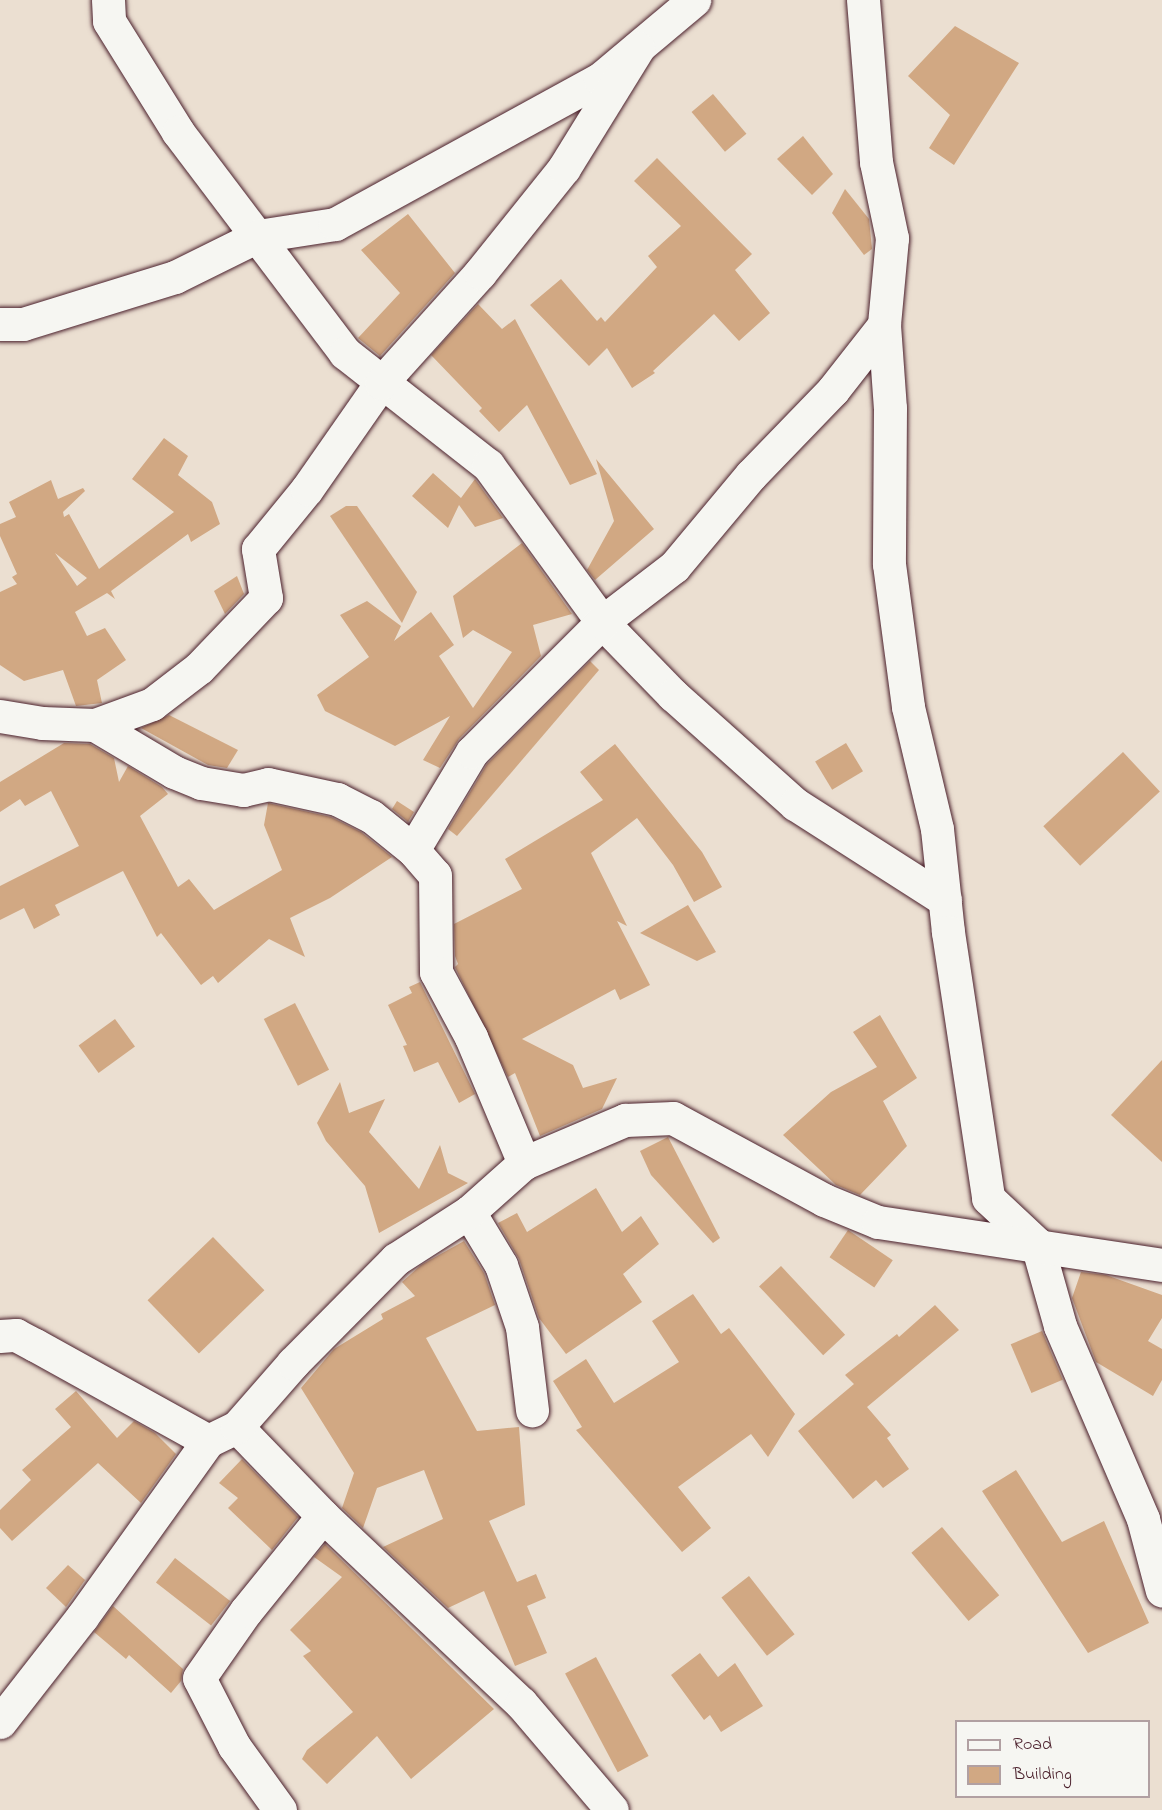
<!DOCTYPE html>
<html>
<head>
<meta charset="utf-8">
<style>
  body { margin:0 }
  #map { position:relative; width:1162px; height:1810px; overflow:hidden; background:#ebdfd1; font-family:"Indie Flower",sans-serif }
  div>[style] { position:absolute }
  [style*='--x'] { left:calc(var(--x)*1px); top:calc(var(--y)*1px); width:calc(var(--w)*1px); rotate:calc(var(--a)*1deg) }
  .building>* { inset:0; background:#d1a883; transform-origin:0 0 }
  .roads { filter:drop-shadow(0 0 2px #4a1f2b) drop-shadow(0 0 2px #4a1f2b) }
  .minor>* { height:33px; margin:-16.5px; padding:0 16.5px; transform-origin:16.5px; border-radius:16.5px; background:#f6f6f2 }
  span { translate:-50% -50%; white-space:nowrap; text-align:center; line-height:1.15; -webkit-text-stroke:6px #f6f6f2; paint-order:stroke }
  .legend { position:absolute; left:955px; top:1720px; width:195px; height:78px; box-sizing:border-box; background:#f6f6f2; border:2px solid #b1a0a2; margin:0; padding:8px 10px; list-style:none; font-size:18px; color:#4a1f2b }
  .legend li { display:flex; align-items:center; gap:12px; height:30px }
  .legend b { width:30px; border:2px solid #b1a0a2 }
</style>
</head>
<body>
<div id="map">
  <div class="building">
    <i style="clip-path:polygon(955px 26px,1019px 63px,954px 165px,929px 148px,950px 115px,908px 76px)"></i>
    <i style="left:713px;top:94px;width:52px;height:28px;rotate:50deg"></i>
    <i style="clip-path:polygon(803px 136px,833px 174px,812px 195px,777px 159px)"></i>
    <i style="clip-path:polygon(657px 158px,752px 254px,735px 270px,770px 313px,739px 341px,714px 314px,653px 371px,655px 373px,632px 388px,607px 348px,589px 366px,530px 305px,561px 279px,597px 321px,601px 317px,605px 322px,657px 267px,648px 256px,681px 226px,634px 181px)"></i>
    <i style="clip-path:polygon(845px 189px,869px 219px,872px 249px,864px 255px,832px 213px)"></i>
    <i style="clip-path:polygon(408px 214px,455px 273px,380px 356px,358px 338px,400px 293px,361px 250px)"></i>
    <i style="clip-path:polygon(478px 304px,502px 329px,515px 319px,597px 474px,570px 485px,527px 405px,499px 432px,479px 411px,482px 408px,431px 355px)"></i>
    <i style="clip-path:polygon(evenodd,164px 438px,188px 456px,178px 475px,212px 502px,220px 524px,191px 542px,188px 534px,111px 591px,115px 599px,107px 593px,75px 612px,87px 636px,105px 628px,126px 660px,97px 680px,102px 703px,76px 706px,63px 670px,24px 681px,0 665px,0 592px,17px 584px,12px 577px,17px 574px,0 536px,0 524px,16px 517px,9px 502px,51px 480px,58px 499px,83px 488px,85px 491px,63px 512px,64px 517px,69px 514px,99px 569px,174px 512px,132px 479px,164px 438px,55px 553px,87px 578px,77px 586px,55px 553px)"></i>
    <i style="clip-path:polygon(596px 459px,654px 529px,595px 580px,587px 570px,614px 521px)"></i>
    <i style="clip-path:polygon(433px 473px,461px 498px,475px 479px,503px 518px,475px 527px,459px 505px,448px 528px,412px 496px)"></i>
    <i style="clip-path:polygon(346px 506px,357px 506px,417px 592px,402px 623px,330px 516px)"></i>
    <i style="clip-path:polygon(522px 543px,572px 614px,533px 625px,541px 656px,459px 739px,440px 768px,423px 760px,450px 716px,395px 746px,325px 711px,317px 695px,369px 657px,340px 615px,367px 601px,401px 626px,394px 641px,431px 612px,454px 645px,439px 656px,473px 708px,512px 652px,473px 630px,463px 638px,453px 596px)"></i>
    <i style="clip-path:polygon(237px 576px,244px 594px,225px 614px,214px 591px)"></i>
    <i style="clip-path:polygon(590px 661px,599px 670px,457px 836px,448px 829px,487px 764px)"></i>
    <i style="clip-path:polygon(169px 715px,238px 750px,227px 768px,208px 765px,141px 728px)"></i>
    <i style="clip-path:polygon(64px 743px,90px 744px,114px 758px,119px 782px,128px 766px,162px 787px,168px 794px,140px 816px,178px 887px,189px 879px,214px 910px,282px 870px,264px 825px,268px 803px,331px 817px,361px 832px,392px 857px,330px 898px,290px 918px,305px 957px,269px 939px,218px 983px,213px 976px,201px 985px,161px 933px,157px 937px,123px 871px,55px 905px,60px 915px,34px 929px,24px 908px,0 920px,0 886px,79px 846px,51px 791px,25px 806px,20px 799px,0 812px,0 782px)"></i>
    <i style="left:846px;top:743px;width:33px;height:36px;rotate:59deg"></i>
    <i style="clip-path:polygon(615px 744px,702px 852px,722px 887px,694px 902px,673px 865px,637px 818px,591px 853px,627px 926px,617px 921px,650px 985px,620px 1000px,615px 989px,522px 1039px,573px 1065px,583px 1088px,617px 1078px,602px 1109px,540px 1136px,515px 1073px,508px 1077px,455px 967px,458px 964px,455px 956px,454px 924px,522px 889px,505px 859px,603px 800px,580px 772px)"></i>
    <i style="left:1123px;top:752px;width:54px;height:109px;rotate:47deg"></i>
    <i style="clip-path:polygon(397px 801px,414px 812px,408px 822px,392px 809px)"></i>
    <i style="clip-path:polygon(688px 905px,716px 952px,697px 961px,640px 933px)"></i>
    <i style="clip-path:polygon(420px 982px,475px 1094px,459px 1103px,438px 1062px,414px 1072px,403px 1046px,407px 1045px,388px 1005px,412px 993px,409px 987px)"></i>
    <i style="left:295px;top:1003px;width:75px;height:35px;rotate:63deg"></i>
    <i style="clip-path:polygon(880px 1015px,917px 1078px,883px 1101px,907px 1146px,860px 1195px,836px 1185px,783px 1135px,831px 1092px,877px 1067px,853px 1032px)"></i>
    <i style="left:115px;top:1019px;width:34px;height:45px;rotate:54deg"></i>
    <i style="clip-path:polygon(1162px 1060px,1162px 1162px,1111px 1115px)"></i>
    <i style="clip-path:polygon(340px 1082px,349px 1113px,385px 1099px,369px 1132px,419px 1189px,440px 1145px,448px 1173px,468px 1183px,379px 1233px,365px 1186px,326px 1141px,317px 1123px)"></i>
    <i style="clip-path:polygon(668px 1137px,720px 1238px,713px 1243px,651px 1175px,640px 1151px)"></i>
    <i style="clip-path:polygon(596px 1188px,622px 1232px,641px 1216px,659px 1244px,623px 1274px,642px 1302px,566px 1354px,539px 1318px,519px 1259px,498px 1223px,517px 1213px,527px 1232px)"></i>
    <i style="left:848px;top:1230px;width:54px;height:33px;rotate:34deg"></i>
    <i style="left:213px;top:1237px;width:74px;height:91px;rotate:46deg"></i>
    <i style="clip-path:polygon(464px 1241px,484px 1273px,495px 1305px,426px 1338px,477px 1431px,519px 1427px,525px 1505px,489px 1521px,517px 1582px,536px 1574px,546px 1598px,527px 1606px,547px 1653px,515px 1666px,484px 1591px,448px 1608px,383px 1547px,443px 1519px,424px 1470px,377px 1488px,363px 1528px,342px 1508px,354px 1473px,301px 1388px,334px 1349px,383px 1319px,381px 1314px,415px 1296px,402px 1282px,421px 1265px)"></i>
    <i style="left:781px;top:1266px;width:94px;height:30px;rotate:47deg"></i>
    <i style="clip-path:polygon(1081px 1272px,1106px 1275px,1162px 1295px,1162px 1318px,1148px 1341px,1162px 1349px,1162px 1380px,1153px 1396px,1096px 1362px,1072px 1298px)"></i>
    <i style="clip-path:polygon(693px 1294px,721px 1334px,729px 1328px,795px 1414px,768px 1457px,751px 1434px,678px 1487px,711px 1528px,682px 1552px,576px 1430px,582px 1427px,553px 1381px,586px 1359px,614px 1403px,679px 1362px,652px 1321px)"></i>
    <i style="clip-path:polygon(935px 1305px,959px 1330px,867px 1407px,891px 1435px,887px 1438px,909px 1469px,883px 1488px,876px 1480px,853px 1499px,798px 1431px,854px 1384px,845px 1375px,897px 1334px,899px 1337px)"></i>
    <i style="left:1042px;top:1331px;width:53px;height:34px;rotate:67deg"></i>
    <i style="clip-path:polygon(76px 1391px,117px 1438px,134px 1421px,155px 1433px,176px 1454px,141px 1503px,98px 1463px,12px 1541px,0 1528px,0 1510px,31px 1480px,22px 1470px,71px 1427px,55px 1409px)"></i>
    <i style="clip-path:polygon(242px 1459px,298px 1517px,272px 1550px,228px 1508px,238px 1498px,219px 1483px)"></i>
    <i style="clip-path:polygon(1016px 1470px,1062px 1542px,1104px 1521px,1149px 1623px,1088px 1653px,982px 1491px)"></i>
    <i style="left:942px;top:1527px;width:89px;height:40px;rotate:50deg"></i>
    <i style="clip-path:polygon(325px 1544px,494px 1709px,411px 1779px,377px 1736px,327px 1784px,302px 1759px,307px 1750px,353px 1712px,303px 1656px,311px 1651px,290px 1630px,342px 1577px,314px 1557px)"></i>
    <i style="left:175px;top:1558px;width:70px;height:31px;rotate:38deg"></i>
    <i style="clip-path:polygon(68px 1565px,85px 1580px,66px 1607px,46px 1588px)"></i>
    <i style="left:749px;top:1576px;width:74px;height:35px;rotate:52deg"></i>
    <i style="clip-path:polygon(113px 1606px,183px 1669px,181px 1681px,171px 1693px,129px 1655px,126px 1659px,94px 1632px)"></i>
    <i style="clip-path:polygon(700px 1653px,718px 1677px,735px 1663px,763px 1706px,721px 1732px,710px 1715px,704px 1720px,671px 1675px)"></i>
    <i style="left:596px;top:1657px;width:112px;height:35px;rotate:62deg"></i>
  </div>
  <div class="roads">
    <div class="minor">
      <i style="--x:108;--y:0;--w:21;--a:87"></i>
      <i style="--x:109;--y:21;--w:131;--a:58.1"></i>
      <i style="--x:178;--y:132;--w:277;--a:52.9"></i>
      <i style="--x:345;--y:353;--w:182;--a:38.1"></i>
      <i style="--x:488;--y:465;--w:194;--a:54"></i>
      <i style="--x:602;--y:622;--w:102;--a:45.8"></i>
      <i style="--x:673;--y:695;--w:164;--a:41.8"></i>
      <i style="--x:795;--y:804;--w:178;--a:32.6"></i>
      <i style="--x:863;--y:0;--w:163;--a:85.4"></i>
      <i style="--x:876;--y:162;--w:78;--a:78.1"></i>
      <i style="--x:892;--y:238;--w:87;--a:95.3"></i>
      <i style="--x:884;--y:325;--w:83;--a:85.9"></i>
      <i style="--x:890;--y:408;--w:156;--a:90.4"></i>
      <i style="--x:889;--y:564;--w:144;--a:82.4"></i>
      <i style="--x:908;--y:707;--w:125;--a:76.6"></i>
      <i style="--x:937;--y:829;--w:104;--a:83.9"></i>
      <i style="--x:948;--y:932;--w:269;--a:81.4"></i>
      <i style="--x:988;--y:1198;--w:67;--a:43.2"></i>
      <i style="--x:1037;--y:1244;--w:85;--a:74.3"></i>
      <i style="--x:1060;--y:1326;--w:210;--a:66.7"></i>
      <i style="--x:1143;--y:1519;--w:74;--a:75.2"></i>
      <i style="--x:0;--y:324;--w:23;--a:0"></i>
      <i style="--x:23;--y:324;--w:159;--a:-17.2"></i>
      <i style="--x:175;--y:277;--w:93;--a:-26.3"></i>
      <i style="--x:258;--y:236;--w:78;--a:-8.9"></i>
      <i style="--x:335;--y:224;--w:302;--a:-28.7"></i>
      <i style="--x:600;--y:79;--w:123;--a:-40"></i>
      <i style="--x:0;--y:716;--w:43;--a:9.5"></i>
      <i style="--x:42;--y:723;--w:53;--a:2.2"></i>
      <i style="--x:95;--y:725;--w:92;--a:30.7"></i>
      <i style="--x:174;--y:772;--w:29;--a:22"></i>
      <i style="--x:201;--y:783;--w:43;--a:9.5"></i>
      <i style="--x:243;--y:790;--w:26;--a:-13"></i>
      <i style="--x:268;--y:784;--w:71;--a:12.3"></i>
      <i style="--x:337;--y:799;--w:38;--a:27"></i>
      <i style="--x:371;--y:816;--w:54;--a:39"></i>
      <i style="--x:413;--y:850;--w:33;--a:49"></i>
      <i style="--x:435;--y:875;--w:97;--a:89.4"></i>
      <i style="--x:436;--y:972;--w:74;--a:61.7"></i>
      <i style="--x:471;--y:1037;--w:137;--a:67.2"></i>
      <i style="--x:95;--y:725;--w:61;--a:-20.2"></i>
      <i style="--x:152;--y:704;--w:59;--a:-37.5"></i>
      <i style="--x:199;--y:668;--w:97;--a:-46.3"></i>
      <i style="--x:266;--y:598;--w:50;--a:-99.3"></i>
      <i style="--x:258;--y:549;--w:77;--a:-50.8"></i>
      <i style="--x:307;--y:489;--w:129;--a:-55.1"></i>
      <i style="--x:381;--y:383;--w:148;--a:-48"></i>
      <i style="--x:480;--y:273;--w:134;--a:-51.3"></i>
      <i style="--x:564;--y:168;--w:141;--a:-58.3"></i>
      <i style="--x:413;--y:850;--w:114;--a:-59"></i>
      <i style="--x:472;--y:752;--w:184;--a:-45"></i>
      <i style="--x:602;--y:622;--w:91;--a:-37.4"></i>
      <i style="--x:674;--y:567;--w:120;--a:-50.1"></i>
      <i style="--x:751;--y:475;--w:118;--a:-46"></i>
      <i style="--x:833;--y:390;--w:83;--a:-51.9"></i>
      <i style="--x:469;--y:1212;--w:62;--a:58.9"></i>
      <i style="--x:501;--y:1265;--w:65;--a:71.3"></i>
      <i style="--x:522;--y:1327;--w:84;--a:83.1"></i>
      <i style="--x:0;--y:1336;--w:16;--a:-4"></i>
      <i style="--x:16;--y:1335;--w:21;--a:28"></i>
      <i style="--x:35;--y:1345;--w:198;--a:29"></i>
      <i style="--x:237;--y:1427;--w:124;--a:46"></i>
      <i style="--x:323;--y:1516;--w:272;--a:43.4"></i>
      <i style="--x:521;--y:1703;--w:140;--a:49.6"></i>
      <i style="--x:0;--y:1722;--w:133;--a:-52"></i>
      <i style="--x:82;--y:1617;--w:216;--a:-54.4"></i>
      <i style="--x:208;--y:1441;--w:32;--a:-26"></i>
      <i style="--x:237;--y:1427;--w:85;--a:-48.8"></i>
      <i style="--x:293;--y:1363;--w:146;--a:-45.3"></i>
      <i style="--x:396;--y:1259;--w:87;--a:-32.8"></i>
      <i style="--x:469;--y:1212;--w:74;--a:-41.7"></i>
      <i style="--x:524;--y:1163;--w:110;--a:-23.1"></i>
      <i style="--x:625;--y:1120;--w:48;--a:-2.4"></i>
      <i style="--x:673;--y:1118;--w:172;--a:28.5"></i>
      <i style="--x:824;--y:1200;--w:58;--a:22.2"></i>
      <i style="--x:878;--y:1222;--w:287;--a:8.6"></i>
      <i style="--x:280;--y:1810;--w:79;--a:-125.7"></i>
      <i style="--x:234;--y:1746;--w:76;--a:-117.2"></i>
      <i style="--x:199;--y:1678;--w:82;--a:-55"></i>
      <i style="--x:246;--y:1611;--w:122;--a:-51"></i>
    </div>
  </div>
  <ul class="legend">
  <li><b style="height:8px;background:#f6f6f2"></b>Road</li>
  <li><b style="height:16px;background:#d1a883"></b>Building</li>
  </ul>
</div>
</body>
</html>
